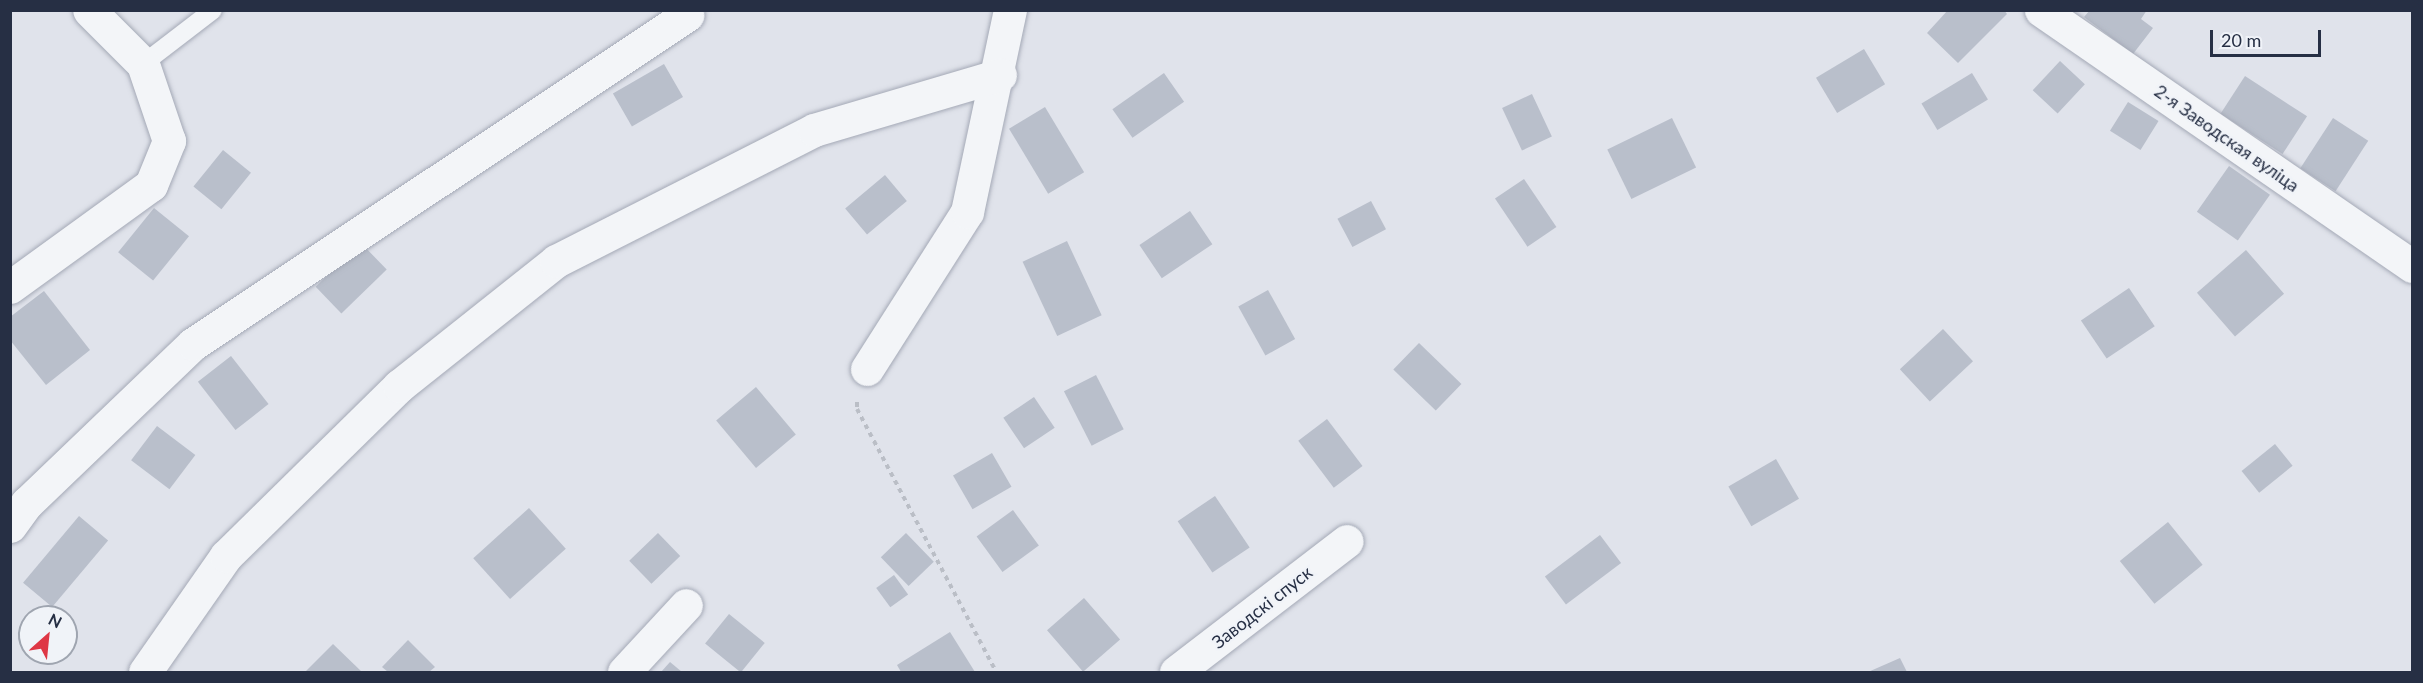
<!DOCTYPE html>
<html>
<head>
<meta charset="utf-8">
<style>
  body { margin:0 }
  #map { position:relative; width:2423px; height:683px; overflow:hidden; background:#e0e3eb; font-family:Lato,sans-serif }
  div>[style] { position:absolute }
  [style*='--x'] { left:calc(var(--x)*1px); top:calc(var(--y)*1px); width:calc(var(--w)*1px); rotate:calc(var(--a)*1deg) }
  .building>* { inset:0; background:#b9bfcb; transform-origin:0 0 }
  .path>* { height:4px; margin-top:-2px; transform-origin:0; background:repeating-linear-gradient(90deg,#babec6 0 4.5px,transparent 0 9px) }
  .roads { filter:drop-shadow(0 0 2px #a4a9b6) drop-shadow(0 0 2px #a4a9b6) }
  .lane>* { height:18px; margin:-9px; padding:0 9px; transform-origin:9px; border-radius:9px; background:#f3f5f8 }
  .street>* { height:33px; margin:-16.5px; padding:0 16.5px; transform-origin:16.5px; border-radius:16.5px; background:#f3f5f8 }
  span { translate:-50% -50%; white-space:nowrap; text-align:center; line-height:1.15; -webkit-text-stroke:4.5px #f0f3f8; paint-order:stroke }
  .street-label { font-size:18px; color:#262f44 }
  .frame { position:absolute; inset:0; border:12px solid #262f44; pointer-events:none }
  .north { position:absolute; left:18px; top:605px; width:60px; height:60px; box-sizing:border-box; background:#f0f3f8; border:2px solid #9fa5b0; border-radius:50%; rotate:27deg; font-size:16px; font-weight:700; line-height:24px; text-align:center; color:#262f44 }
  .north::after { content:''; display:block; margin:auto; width:21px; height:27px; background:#de3745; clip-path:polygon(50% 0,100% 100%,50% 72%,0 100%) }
  .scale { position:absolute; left:2210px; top:30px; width:111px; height:27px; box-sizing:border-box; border:3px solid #262f44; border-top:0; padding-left:8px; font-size:18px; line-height:21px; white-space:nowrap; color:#262f44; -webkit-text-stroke:4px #f0f3f8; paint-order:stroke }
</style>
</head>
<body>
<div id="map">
  <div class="building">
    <i style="clip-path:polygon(1948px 10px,2004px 10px,2007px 14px,1958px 63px,1927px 33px)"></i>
    <i style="clip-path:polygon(2090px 10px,2147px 10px,2141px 19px,2153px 28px,2133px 54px,2084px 17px)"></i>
    <i style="left:1864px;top:49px;width:41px;height:56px;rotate:59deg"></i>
    <i style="left:2060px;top:61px;width:34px;height:40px;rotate:43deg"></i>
    <i style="left:664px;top:64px;width:38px;height:59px;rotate:60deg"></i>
    <i style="left:1164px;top:73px;width:35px;height:63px;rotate:55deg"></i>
    <i style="left:1972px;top:73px;width:31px;height:59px;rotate:59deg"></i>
    <i style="left:2245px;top:76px;width:74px;height:45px;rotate:33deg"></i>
    <i style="left:1532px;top:94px;width:47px;height:33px;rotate:65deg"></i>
    <i style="left:2128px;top:102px;width:36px;height:34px;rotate:32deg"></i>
    <i style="left:1045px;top:107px;width:76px;height:42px;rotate:59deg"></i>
    <i style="left:1672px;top:118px;width:55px;height:72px;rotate:64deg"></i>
    <i style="left:2333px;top:118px;width:42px;height:60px;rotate:33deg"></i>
    <i style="left:223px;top:150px;width:36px;height:47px;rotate:39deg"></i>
    <i style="left:2229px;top:166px;width:50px;height:56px;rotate:35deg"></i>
    <i style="left:885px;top:175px;width:34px;height:52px;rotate:50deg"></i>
    <i style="left:1524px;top:179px;width:58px;height:35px;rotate:56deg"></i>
    <i style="left:1371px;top:201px;width:32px;height:38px;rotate:62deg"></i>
    <i style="left:154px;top:208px;width:45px;height:57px;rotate:39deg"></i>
    <i style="left:1190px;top:211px;width:40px;height:61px;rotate:56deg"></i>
    <i style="left:1067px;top:241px;width:82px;height:49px;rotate:65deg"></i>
    <i style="left:361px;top:243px;width:37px;height:63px;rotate:46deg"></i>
    <i style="left:2246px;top:250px;width:58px;height:65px;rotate:49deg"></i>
    <i style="left:2129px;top:288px;width:46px;height:58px;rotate:56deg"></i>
    <i style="left:1268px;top:290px;width:56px;height:34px;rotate:61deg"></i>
    <i style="clip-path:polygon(44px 291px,90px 350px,46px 385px,10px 340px,10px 317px)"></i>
    <i style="left:1943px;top:329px;width:44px;height:59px;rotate:47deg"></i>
    <i style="left:1419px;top:343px;width:59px;height:37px;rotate:44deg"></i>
    <i style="left:231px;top:356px;width:61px;height:42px;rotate:52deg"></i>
    <i style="left:1096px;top:375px;width:61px;height:36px;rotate:63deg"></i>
    <i style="left:756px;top:387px;width:62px;height:52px;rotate:50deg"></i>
    <i style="left:1034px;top:397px;width:37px;height:37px;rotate:56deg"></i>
    <i style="left:1327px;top:419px;width:59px;height:36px;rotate:53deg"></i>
    <i style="left:157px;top:426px;width:48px;height:43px;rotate:37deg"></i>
    <i style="left:2275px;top:444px;width:28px;height:43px;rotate:51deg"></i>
    <i style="left:992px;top:453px;width:39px;height:45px;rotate:60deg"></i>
    <i style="left:1776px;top:459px;width:46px;height:55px;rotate:60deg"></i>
    <i style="left:1215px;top:496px;width:62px;height:45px;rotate:56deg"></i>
    <i style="left:529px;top:508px;width:55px;height:75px;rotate:48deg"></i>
    <i style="left:1013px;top:510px;width:44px;height:45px;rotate:54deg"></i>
    <i style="left:79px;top:516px;width:38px;height:87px;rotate:40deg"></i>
    <i style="left:2168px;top:522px;width:55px;height:62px;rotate:51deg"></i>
    <i style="left:658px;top:533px;width:32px;height:40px;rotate:46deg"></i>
    <i style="left:906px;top:533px;width:40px;height:35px;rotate:46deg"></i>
    <i style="left:1600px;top:535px;width:35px;height:69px;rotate:53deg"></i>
    <i style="left:894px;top:575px;width:24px;height:22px;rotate:54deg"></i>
    <i style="left:1084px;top:598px;width:55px;height:49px;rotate:49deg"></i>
    <i style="left:729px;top:614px;width:46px;height:38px;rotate:39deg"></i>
    <i style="clip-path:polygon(950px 632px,975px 672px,901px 672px,897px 665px)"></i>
    <i style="clip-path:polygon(408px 640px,435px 667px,429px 672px,388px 672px,382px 667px)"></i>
    <i style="clip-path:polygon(333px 644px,362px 672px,305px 672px)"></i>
    <i style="clip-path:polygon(1900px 658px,1907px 672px,1868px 672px)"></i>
    <i style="clip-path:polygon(670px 662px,682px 672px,661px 672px)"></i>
  </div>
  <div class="path">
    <i style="--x:857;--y:402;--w:7;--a:90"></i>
    <i style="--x:857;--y:409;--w:297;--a:62.1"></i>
  </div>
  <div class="roads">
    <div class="lane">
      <i style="--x:143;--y:64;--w:88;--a:-37.6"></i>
    </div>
    <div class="street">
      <i style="--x:2041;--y:10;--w:451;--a:34.6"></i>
      <i style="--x:10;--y:287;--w:174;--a:-35.9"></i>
      <i style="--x:151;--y:185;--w:48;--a:-67.8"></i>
      <i style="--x:169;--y:141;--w:81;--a:-108.7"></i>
      <i style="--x:143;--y:64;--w:76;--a:-135"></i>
      <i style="--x:867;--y:369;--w:186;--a:-57.5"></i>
      <i style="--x:967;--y:212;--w:207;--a:-78"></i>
      <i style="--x:10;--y:526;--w:29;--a:-54"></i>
      <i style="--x:27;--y:503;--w:230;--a:-43.8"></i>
      <i style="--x:193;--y:344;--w:594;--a:-33.66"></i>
      <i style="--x:145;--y:672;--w:141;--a:-55.1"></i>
      <i style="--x:226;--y:556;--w:243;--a:-44.5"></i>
      <i style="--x:399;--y:386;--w:201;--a:-38.5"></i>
      <i style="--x:556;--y:261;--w:289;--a:-26.9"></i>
      <i style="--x:814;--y:130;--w:194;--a:-16.5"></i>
      <i style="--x:624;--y:672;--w:91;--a:-47.2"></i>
      <i style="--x:1176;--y:672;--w:215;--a:-37.5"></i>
    </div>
  </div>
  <div class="street-label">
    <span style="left:2227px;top:138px;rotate:35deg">2-я Заводская вуліца</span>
    <span style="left:1262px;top:607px;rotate:-38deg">Заводскі спуск</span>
  </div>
  <div class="frame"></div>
  <div class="north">N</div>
  <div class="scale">20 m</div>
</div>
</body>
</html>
